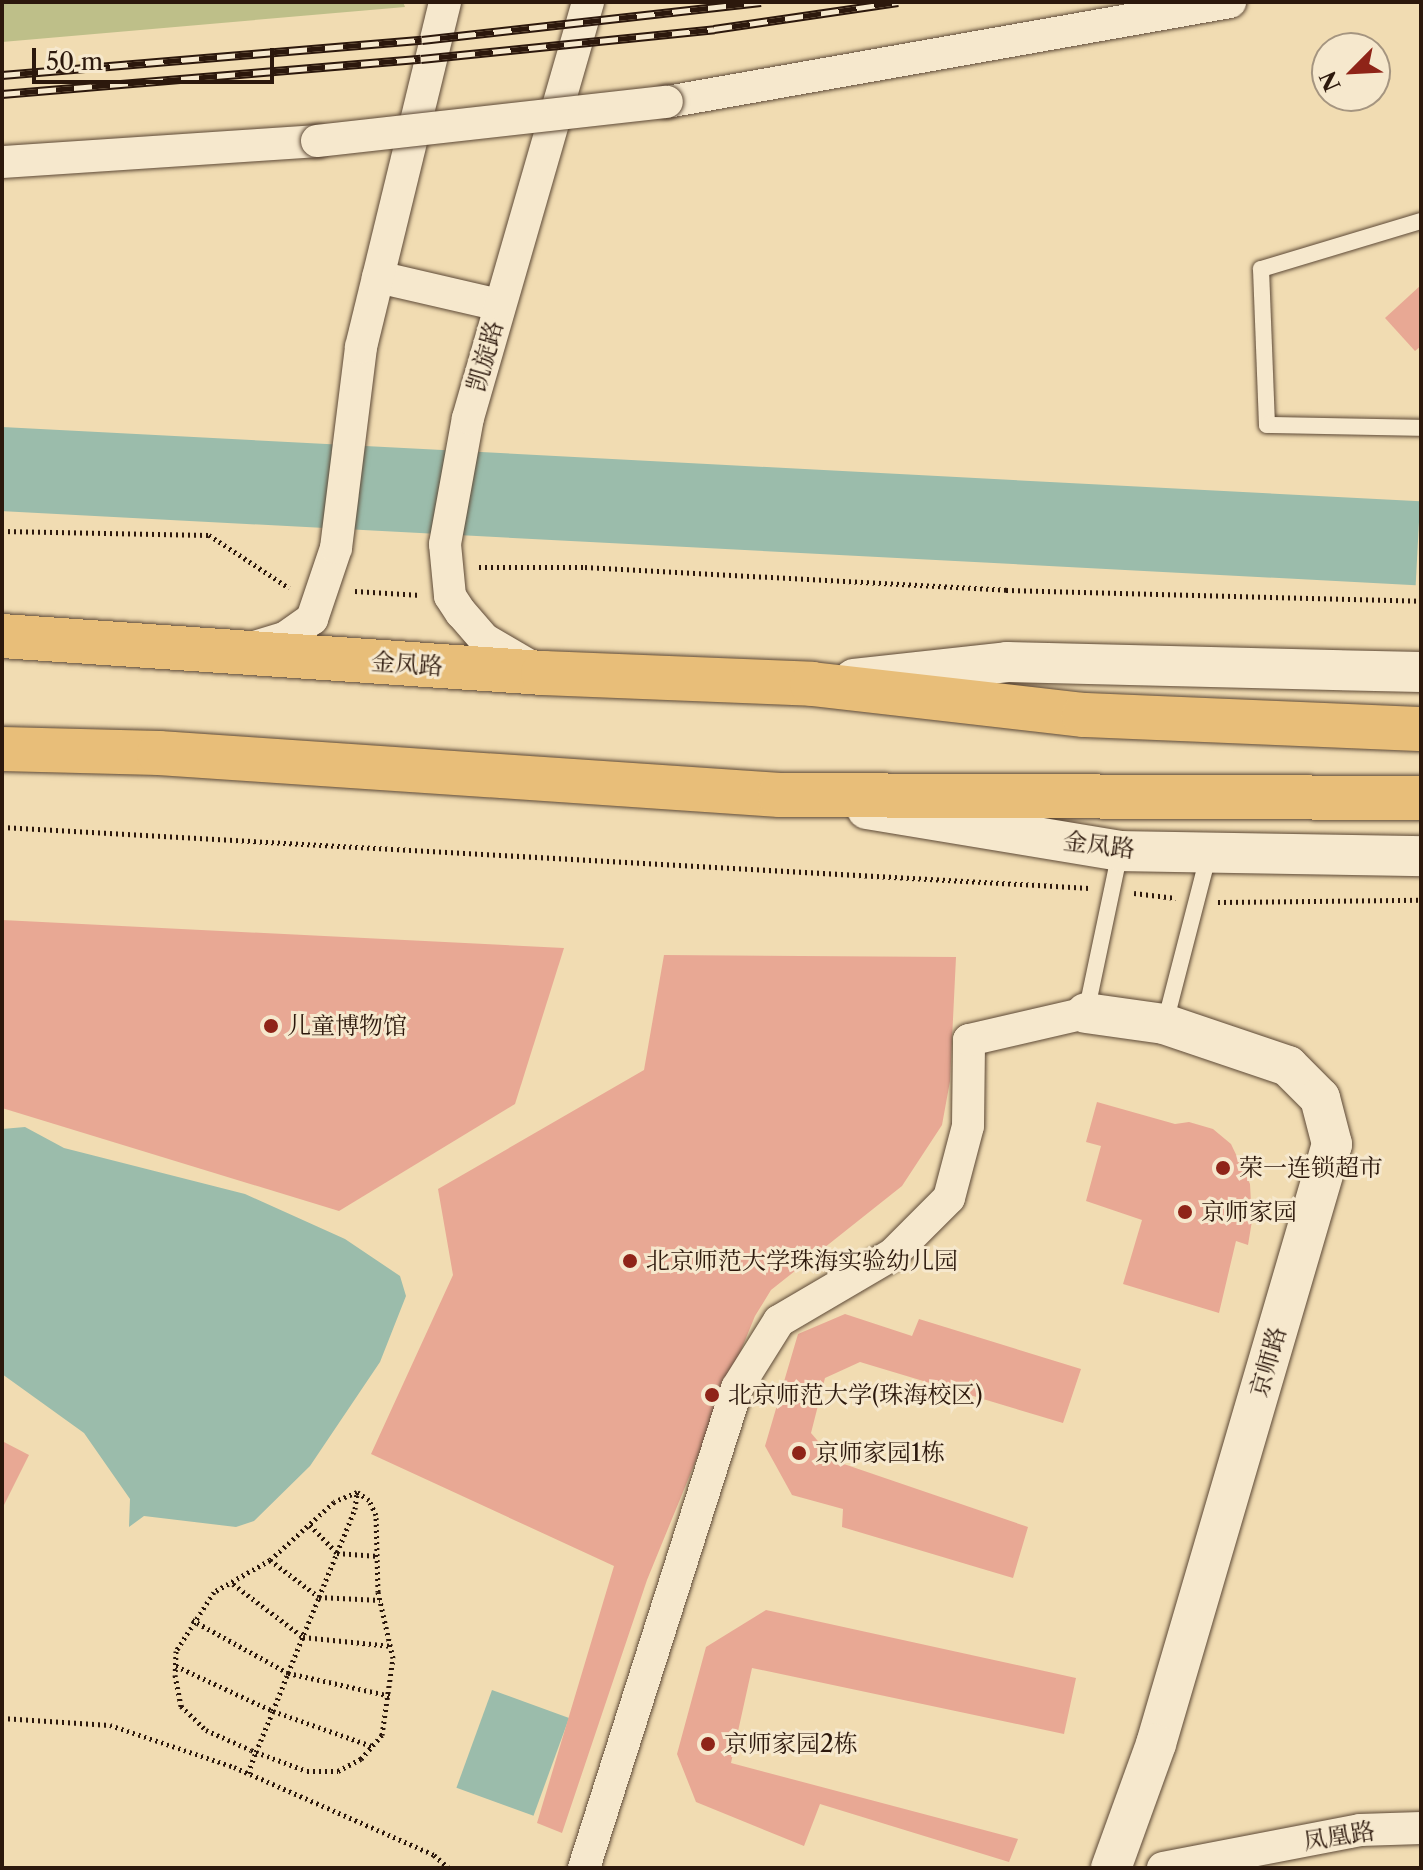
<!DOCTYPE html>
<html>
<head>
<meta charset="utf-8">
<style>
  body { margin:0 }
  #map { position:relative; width:1423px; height:1870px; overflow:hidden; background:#f1dcb2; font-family:"Libre Caslon Text","Noto Serif SC",serif }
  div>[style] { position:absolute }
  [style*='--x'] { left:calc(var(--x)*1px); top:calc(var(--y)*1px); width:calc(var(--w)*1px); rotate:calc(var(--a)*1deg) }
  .green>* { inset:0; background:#bebf89 }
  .water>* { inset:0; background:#9bbcab; transform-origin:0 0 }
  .building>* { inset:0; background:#e8a894 }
  .path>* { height:5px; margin-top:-2.5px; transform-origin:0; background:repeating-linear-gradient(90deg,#2c180c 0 2px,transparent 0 6px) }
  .roads { filter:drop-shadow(0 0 2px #5d4936) drop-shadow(0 0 2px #5d4936) }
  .service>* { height:16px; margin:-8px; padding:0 8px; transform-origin:8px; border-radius:8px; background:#f6e8cd }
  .minor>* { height:32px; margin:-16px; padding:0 16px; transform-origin:16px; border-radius:16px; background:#f6e8cd }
  .tertiary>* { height:40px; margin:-20px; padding:0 20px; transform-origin:20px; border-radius:20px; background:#f6e8cd }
  .trunk>* { height:44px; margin:-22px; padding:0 22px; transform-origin:22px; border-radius:22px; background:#e8be79 }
  .rail>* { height:9px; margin-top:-4.5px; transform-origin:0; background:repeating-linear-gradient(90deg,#f6e8cd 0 18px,#2c180c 0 36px); box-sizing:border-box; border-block:2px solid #2c180c }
  .bridges { filter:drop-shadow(0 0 2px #5d4936) drop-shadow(0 0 2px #5d4936) }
  .minor-bridge>* { height:32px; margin:-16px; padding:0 16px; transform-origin:16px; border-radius:16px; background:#f6e8cd }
  .dots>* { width:22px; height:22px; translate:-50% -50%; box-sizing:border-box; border:4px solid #f6e8cd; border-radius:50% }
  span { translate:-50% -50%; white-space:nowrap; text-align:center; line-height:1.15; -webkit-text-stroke:6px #f6e8cd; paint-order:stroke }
  .street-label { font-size:24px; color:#2c180c }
  .poi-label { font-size:24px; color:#2c180c }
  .left { translate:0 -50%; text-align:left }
  .frame { position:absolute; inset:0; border:4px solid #2c180c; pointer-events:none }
  .north { position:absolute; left:1311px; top:32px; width:80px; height:80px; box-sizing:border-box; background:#f6e8cd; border:2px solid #a59580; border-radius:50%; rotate:246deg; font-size:22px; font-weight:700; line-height:32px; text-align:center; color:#2c180c }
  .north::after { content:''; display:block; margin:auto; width:28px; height:36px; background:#8f2418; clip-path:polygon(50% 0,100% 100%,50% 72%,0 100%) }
  .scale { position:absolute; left:32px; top:48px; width:242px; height:36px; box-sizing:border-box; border:4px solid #2c180c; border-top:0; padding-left:10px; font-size:24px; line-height:28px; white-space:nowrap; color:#2c180c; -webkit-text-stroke:6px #f6e8cd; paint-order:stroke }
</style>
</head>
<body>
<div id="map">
  <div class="green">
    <i style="clip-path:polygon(2px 2px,403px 2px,405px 7px,2px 42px)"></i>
  </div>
  <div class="water">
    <i style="left:2px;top:427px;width:1420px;height:84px;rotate:3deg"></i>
    <i style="clip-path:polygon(25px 1127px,64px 1148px,245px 1194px,345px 1239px,400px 1276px,406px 1296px,380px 1362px,310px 1466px,254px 1521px,236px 1527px,144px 1516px,129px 1527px,130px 1499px,84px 1433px,2px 1374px,2px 1129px)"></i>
    <i style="left:492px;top:1690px;width:82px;height:104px;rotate:20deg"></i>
  </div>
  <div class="building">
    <i style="clip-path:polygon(1421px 285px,1421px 346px,1415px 351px,1385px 318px)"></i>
    <i style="clip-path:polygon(2px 920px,564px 948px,515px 1104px,339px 1211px,2px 1108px)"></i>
    <i style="clip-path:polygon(664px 955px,956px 957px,950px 1081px,942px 1125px,902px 1186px,771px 1290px,755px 1316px,647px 1580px,562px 1833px,537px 1823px,614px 1566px,371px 1454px,453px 1275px,438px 1189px,644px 1070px)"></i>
    <i style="clip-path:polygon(1097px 1102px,1175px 1124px,1189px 1122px,1213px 1129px,1231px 1144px,1250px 1184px,1252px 1221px,1248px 1245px,1236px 1241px,1219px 1313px,1123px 1284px,1142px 1220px,1086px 1201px,1101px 1146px,1086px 1142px)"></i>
    <i style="clip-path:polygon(845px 1314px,912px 1336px,919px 1319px,1081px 1369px,1063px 1423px,860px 1362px,825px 1378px,811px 1433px,835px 1461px,1028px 1527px,1013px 1578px,842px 1527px,843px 1509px,792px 1495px,765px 1446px,798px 1334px)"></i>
    <i style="clip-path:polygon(2px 1441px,29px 1455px,2px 1509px)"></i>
    <i style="clip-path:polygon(766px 1610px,1076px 1678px,1064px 1734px,752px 1668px,731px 1763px,1018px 1839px,1009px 1862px,820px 1804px,804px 1846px,696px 1802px,677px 1754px,706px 1647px)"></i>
  </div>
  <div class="path">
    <i style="--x:2;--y:531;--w:207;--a:1.1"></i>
    <i style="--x:209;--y:535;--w:96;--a:33.5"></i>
    <i style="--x:479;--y:567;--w:106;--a:0"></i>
    <i style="--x:585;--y:567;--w:422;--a:3.1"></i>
    <i style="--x:1006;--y:590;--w:415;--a:1.5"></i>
    <i style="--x:355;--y:591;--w:66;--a:3.5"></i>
    <i style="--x:2;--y:827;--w:1089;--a:3.21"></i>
    <i style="--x:1134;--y:893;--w:42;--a:6.8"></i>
    <i style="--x:1218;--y:902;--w:203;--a:-0.6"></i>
    <i style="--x:310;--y:1525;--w:39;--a:46"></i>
    <i style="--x:337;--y:1553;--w:41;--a:4.2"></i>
    <i style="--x:270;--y:1560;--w:61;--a:37.1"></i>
    <i style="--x:319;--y:1597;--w:61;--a:2.8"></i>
    <i style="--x:233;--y:1584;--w:88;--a:37.1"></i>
    <i style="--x:303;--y:1637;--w:89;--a:5.8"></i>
    <i style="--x:192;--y:1620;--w:110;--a:28.9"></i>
    <i style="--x:288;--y:1673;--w:106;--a:12.6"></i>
    <i style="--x:176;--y:1666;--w:107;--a:24.9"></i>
    <i style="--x:273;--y:1711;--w:105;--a:19.5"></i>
    <i style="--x:2;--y:1718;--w:108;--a:3.7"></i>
    <i style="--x:110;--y:1725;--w:131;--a:18.7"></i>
    <i style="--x:234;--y:1767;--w:219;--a:23.7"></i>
    <i style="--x:434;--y:1855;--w:20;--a:41"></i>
    <i style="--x:248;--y:1773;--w:22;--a:-69"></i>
    <i style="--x:256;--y:1752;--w:44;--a:-67.5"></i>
    <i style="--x:273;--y:1711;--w:41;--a:-68.5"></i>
    <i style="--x:288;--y:1673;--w:82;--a:-67.8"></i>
    <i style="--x:319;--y:1597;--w:95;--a:-67.8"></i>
    <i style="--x:355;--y:1509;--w:17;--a:-83"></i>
    <i style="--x:357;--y:1492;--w:25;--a:157"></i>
    <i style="--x:334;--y:1502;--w:86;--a:137.8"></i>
    <i style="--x:270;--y:1560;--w:64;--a:150.3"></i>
    <i style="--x:214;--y:1592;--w:70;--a:122.8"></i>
    <i style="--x:176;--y:1651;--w:24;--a:92"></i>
    <i style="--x:175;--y:1675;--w:32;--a:79"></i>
    <i style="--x:181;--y:1706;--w:35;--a:44"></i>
    <i style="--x:206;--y:1730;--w:49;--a:24"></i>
    <i style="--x:251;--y:1750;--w:5;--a:22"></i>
    <i style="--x:256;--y:1752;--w:54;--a:20.4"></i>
    <i style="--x:307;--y:1771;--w:31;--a:0"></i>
    <i style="--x:338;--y:1771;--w:26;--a:-28"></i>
    <i style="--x:361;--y:1759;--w:32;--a:-49"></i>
    <i style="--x:382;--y:1735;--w:78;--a:-81.9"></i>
    <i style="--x:393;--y:1658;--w:68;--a:-102.8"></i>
    <i style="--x:378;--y:1592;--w:77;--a:-91.5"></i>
    <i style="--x:376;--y:1515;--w:17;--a:-115"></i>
    <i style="--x:369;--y:1500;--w:14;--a:-146"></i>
  </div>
  <div class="roads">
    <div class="service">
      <i style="--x:1421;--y:221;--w:167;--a:163.3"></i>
      <i style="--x:1261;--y:269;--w:156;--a:87.8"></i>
      <i style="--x:1267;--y:425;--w:154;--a:1.1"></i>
      <i style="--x:1086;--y:1013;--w:165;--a:-78.1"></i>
      <i style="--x:1165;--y:1023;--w:176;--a:-75.5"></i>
    </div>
    <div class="minor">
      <i style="--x:667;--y:102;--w:572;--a:-10.07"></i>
      <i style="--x:2;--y:162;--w:316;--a:-3.8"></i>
      <i style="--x:378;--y:277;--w:124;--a:13"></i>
      <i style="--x:251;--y:648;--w:37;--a:-17"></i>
      <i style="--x:286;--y:637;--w:32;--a:-35"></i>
      <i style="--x:312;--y:619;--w:75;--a:-71.3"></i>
      <i style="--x:336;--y:548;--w:203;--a:-82.9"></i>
      <i style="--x:361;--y:347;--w:355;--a:-76.3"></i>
      <i style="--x:537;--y:670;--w:61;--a:-149.7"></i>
      <i style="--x:484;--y:639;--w:35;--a:-131"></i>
      <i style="--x:461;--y:613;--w:20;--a:-123"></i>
      <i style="--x:450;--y:596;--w:52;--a:-95.5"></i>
      <i style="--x:445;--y:544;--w:128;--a:-79.7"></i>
      <i style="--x:468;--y:418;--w:433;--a:-73.9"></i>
      <i style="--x:584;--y:1868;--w:504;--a:-72.32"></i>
      <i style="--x:737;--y:1388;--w:79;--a:-57.9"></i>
      <i style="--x:779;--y:1321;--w:132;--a:-30.4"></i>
      <i style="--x:893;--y:1254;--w:79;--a:-45"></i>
      <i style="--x:949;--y:1198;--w:74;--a:-75.2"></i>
      <i style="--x:968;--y:1126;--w:86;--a:-89.3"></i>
      <i style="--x:969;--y:1040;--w:120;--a:-13"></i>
      <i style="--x:1163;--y:1868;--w:201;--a:-10.9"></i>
      <i style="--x:1360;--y:1830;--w:61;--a:-1.9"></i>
    </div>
    <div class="tertiary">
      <i style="--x:854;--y:679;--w:154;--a:-6.3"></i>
      <i style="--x:1007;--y:662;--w:414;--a:1.4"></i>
      <i style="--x:867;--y:809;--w:257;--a:9.4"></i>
      <i style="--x:1121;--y:851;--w:300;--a:1"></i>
      <i style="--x:1086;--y:1013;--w:79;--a:8"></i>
      <i style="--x:1164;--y:1024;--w:131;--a:18.7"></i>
      <i style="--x:1288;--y:1066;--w:45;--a:45"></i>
      <i style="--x:1320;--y:1098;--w:48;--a:75.4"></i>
      <i style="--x:1332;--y:1144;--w:625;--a:106.35"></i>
      <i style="--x:1156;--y:1744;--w:132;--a:109.9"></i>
    </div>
    <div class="trunk">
      <i style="--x:2;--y:636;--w:542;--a:3.91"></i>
      <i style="--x:543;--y:673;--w:269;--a:2.3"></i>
      <i style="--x:812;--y:684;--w:274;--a:6.5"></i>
      <i style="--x:1084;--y:715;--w:337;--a:2.4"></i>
      <i style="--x:2;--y:749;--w:157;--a:1.5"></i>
      <i style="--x:159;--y:753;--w:622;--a:3.87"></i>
      <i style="--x:780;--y:795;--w:641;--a:0.27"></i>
    </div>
  </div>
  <div class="rail">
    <i style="--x:2;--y:75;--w:421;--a:-4.8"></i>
    <i style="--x:422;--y:40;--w:341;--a:-6.4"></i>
    <i style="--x:2;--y:94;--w:420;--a:-4.8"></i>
    <i style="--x:421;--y:59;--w:295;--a:-5.8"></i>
    <i style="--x:714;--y:29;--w:186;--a:-8.3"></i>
  </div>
  <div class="bridges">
    <div class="minor-bridge">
      <i style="--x:317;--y:141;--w:352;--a:-6.4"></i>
    </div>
  </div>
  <div class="dots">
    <i style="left:271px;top:1026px;background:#8f2418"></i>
    <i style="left:1223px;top:1168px;background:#8f2418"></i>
    <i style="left:1185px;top:1212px;background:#8f2418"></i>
    <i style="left:630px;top:1261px;background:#8f2418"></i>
    <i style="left:712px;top:1395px;background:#8f2418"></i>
    <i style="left:799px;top:1453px;background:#8f2418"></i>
    <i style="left:708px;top:1744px;background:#8f2418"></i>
  </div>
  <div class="street-label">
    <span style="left:485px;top:356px;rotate:-74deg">凯旋路</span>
    <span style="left:407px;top:664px;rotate:4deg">金凤路</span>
    <span style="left:1099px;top:845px;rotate:7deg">金凤路</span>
    <span style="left:1268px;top:1362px;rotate:-74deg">京师路</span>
    <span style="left:1339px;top:1836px;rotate:-9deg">凤凰路</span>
  </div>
  <div class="poi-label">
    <span class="left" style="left:287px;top:1026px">儿童博物馆</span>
    <span class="left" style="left:1239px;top:1168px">荣一连锁超市</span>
    <span class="left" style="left:1201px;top:1212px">京师家园</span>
    <span class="left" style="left:646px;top:1261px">北京师范大学珠海实验幼儿园</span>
    <span class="left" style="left:728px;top:1395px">北京师范大学(珠海校区)</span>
    <span class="left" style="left:815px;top:1453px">京师家园1栋</span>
    <span class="left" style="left:724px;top:1744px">京师家园2栋</span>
  </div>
  <div class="frame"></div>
  <div class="north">N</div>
  <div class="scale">50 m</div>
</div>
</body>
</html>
